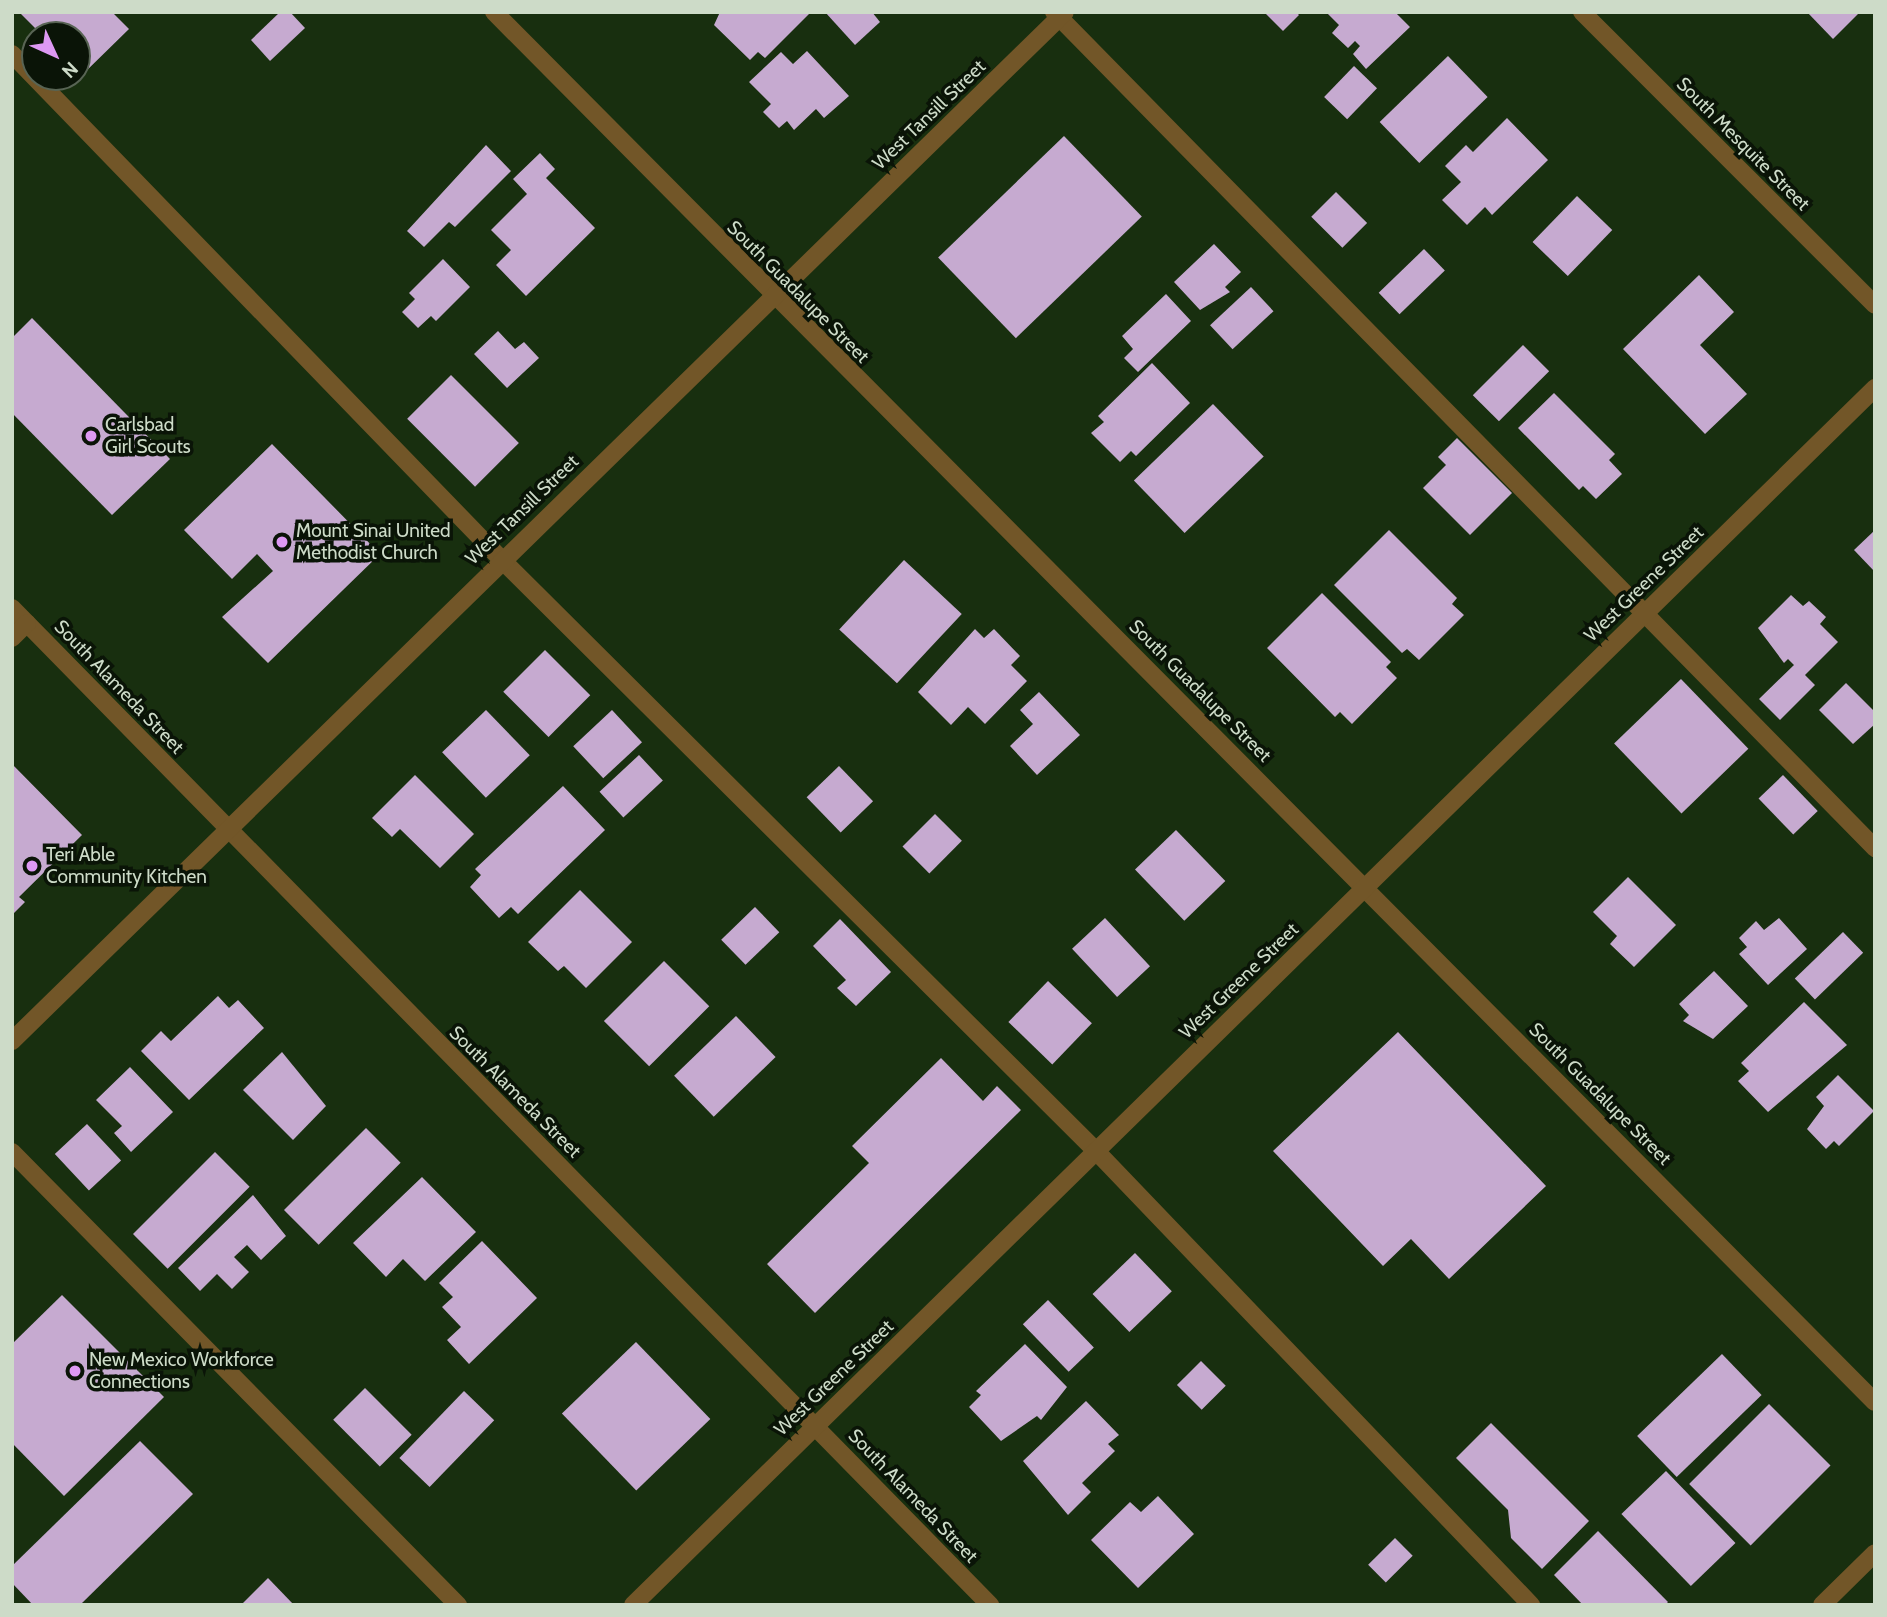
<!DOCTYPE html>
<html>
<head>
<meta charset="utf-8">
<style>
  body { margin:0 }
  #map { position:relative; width:1887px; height:1617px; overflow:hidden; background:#182f0f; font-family:Cabin,sans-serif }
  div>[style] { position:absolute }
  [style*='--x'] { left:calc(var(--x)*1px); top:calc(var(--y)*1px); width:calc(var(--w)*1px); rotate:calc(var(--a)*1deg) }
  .building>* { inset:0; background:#c6aad0; transform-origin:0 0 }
  .minor>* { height:18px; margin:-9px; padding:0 9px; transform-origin:9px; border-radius:9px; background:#725628 }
  .dots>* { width:19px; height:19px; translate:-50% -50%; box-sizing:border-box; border:4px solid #0a1407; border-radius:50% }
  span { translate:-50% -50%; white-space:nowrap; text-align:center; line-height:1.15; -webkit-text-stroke:7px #0a1407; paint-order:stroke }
  .street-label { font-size:19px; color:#cddbc8 }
  .poi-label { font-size:19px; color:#cddbc8 }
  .left { translate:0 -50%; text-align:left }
  .frame { position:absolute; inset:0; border:14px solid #cddbc8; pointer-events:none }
  .north { position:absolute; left:21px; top:21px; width:70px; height:70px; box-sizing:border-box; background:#0a1407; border:2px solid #586454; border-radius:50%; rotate:135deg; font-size:19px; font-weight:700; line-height:28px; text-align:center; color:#cddbc8 }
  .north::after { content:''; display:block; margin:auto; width:24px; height:32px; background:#dd99f3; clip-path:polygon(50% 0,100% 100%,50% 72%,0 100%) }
</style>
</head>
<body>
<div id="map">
  <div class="building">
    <i style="clip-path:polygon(19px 12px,112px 12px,129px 29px,81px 76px,77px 35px,42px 35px)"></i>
    <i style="clip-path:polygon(280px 12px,290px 12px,305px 28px,270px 61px,251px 40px)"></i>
    <i style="clip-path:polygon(720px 12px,811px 12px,765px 58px,758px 52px,750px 60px,714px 25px)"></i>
    <i style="clip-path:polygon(825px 12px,872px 12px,880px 22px,855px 45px)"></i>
    <i style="clip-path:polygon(1264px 12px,1296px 12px,1299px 15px,1283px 31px)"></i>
    <i style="clip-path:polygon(1326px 12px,1395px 12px,1410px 27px,1366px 69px,1353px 54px,1360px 46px,1355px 41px,1348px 48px,1332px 33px,1339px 25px)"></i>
    <i style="clip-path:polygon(1807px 12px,1860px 12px,1833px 39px)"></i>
    <i style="clip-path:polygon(807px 51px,849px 96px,824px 118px,816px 109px,794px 130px,787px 121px,779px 128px,763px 112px,771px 104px,749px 82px,781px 52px,793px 64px)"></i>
    <i style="left:1448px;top:56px;width:57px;height:95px;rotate:46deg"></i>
    <i style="left:1354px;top:66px;width:32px;height:43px;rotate:44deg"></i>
    <i style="clip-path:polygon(1507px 118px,1548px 160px,1492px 215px,1485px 207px,1467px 225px,1442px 200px,1461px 182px,1445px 166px,1466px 145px,1473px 152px)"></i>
    <i style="left:1064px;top:136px;width:112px;height:175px;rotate:46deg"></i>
    <i style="clip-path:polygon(486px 145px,511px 171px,455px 227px,449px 222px,424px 247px,407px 231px)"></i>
    <i style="clip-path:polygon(540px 153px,555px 169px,546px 178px,595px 228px,526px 296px,496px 265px,511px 250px,491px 230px,527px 194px,513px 179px)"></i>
    <i style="left:1336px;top:192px;width:44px;height:35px;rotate:45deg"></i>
    <i style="left:1577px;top:196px;width:49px;height:64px;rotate:44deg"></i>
    <i style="clip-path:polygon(1214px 244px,1241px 272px,1225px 287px,1230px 292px,1200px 310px,1174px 282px)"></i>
    <i style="left:1424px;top:249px;width:30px;height:63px;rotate:46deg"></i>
    <i style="clip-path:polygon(443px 259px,470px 287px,436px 321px,431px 316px,418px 328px,402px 312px,415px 299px,409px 293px)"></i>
    <i style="clip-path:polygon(1699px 275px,1734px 312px,1700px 345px,1747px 394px,1705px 434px,1623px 349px)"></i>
    <i style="left:1251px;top:287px;width:33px;height:56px;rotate:47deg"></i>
    <i style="clip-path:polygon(1166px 294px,1191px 321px,1138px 372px,1124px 358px,1133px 349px,1122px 336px)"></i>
    <i style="clip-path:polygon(32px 318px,170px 459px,112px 515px,12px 413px,12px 338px)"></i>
    <i style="clip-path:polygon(498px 331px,515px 349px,524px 342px,539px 358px,507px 388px,474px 354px)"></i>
    <i style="left:1523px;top:345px;width:37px;height:71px;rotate:45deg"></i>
    <i style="clip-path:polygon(1152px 363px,1190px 403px,1136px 456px,1131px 451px,1120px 462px,1091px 433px,1104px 422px,1098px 416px)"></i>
    <i style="left:451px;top:375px;width:96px;height:62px;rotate:45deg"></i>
    <i style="clip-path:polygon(1554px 393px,1615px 454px,1609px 460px,1622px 474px,1596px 499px,1583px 486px,1579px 490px,1518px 428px)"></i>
    <i style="left:1213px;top:404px;width:73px;height:110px;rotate:46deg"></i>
    <i style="clip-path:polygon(1457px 438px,1512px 493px,1470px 535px,1423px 488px,1446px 465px,1438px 457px)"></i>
    <i style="clip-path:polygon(272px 444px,380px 554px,268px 663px,222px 617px,273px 571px,257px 554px,232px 579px,184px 530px)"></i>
    <i style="clip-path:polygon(1389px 530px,1457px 598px,1452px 604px,1464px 615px,1419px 660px,1407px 649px,1402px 653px,1334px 585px)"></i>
    <i style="clip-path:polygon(1875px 530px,1875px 572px,1854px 550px)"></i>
    <i style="left:904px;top:560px;width:79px;height:95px;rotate:43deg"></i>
    <i style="clip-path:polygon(1322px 593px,1391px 662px,1386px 667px,1397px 678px,1352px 724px,1340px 712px,1335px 717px,1267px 648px)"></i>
    <i style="clip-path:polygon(1791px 595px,1803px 606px,1809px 601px,1826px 617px,1820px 624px,1838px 642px,1805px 675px,1815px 685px,1780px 720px,1759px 699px,1794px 665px,1788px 659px,1784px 663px,1758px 628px)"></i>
    <i style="clip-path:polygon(975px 629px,984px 638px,994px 629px,1020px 656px,1011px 665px,1027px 681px,985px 724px,968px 707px,951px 725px,918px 692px)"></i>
    <i style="left:545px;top:650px;width:64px;height:59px;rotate:45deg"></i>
    <i style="left:1681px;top:679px;width:97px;height:93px;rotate:46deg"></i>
    <i style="clip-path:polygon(1846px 683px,1875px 712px,1875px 724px,1853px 744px,1819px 710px)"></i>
    <i style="clip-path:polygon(1039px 692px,1080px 735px,1037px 775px,1010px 746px,1033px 724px,1020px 710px)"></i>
    <i style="left:486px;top:710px;width:63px;height:61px;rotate:46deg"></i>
    <i style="left:612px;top:710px;width:44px;height:53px;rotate:47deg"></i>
    <i style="left:639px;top:755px;width:35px;height:54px;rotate:47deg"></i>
    <i style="clip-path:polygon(12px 764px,82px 835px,19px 897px,25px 902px,12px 915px)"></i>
    <i style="left:839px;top:766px;width:49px;height:45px;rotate:46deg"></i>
    <i style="clip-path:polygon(415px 775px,474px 834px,440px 868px,400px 829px,392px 837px,372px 818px)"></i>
    <i style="left:1783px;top:775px;width:50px;height:34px;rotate:46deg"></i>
    <i style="clip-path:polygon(563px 786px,605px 830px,518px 914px,511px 907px,499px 918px,470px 887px,481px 875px,475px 869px)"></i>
    <i style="left:935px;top:814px;width:38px;height:46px;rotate:45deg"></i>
    <i style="left:1176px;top:830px;width:71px;height:57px;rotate:46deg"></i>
    <i style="clip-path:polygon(1628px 877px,1676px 925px,1634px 967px,1610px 944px,1617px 936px,1593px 912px)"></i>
    <i style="clip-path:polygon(580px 890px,632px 942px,586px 988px,564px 966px,558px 971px,528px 942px)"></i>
    <i style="left:755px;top:907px;width:35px;height:47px;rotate:46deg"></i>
    <i style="left:1105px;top:918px;width:66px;height:45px;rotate:47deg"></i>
    <i style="clip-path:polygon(1779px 918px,1807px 949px,1768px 985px,1739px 954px,1747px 947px,1739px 938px,1756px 921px,1764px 930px)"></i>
    <i style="clip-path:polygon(840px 919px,891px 972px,856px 1006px,837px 988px,846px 980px,813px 946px)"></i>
    <i style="left:1843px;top:932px;width:29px;height:67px;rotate:46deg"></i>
    <i style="left:664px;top:961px;width:64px;height:85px;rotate:45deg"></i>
    <i style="clip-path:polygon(1714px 971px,1748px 1006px,1713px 1039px,1683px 1021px,1689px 1015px,1679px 1004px)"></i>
    <i style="left:1048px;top:981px;width:61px;height:57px;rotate:44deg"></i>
    <i style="clip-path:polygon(218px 996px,229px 1008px,238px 1000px,264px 1028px,189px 1100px,141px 1051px,161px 1031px,171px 1041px)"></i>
    <i style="clip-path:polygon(1804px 1002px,1847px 1045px,1768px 1112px,1738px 1081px,1749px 1071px,1741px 1063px)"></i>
    <i style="left:736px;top:1016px;width:57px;height:86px;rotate:46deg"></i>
    <i style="clip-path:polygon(1398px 1032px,1546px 1186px,1449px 1279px,1411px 1239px,1383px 1266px,1273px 1151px)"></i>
    <i style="clip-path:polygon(282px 1052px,326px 1106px,293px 1140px,243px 1090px)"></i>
    <i style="clip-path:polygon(941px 1058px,983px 1101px,997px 1086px,1021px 1110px,815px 1313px,767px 1264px,869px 1163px,852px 1146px)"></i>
    <i style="clip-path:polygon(130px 1067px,173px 1112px,131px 1152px,114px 1133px,122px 1126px,96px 1100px)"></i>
    <i style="clip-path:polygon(1838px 1075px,1874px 1111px,1839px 1146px,1834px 1141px,1826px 1149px,1807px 1129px,1824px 1106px,1816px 1097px)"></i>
    <i style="left:87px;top:1124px;width:50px;height:44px;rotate:47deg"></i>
    <i style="left:366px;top:1128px;width:49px;height:116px;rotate:45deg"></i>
    <i style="left:215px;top:1152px;width:49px;height:116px;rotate:45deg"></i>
    <i style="clip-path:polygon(422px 1177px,476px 1232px,425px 1281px,403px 1259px,386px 1277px,353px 1243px)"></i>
    <i style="clip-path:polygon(253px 1195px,286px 1236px,261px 1260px,247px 1245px,234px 1257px,249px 1272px,232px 1289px,217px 1274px,200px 1291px,178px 1268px)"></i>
    <i style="clip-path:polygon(482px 1241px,537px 1298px,469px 1364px,447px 1340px,461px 1327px,442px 1307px,453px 1297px,439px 1283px)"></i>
    <i style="left:1135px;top:1253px;width:53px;height:59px;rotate:46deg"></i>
    <i style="clip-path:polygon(62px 1295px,164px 1397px,64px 1496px,12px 1443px,12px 1344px)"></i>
    <i style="left:1048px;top:1300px;width:66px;height:35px;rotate:46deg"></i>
    <i style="left:636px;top:1342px;width:107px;height:103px;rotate:46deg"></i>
    <i style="clip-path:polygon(1025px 1344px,1067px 1387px,1041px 1420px,1037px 1416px,1001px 1441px,969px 1407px,981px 1395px,976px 1391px)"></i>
    <i style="left:1722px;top:1354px;width:57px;height:118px;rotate:46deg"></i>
    <i style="left:1201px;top:1361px;width:35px;height:34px;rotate:45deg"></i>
    <i style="left:365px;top:1388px;width:66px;height:45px;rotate:45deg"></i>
    <i style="left:464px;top:1391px;width:42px;height:93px;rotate:44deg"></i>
    <i style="clip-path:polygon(1086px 1401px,1119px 1435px,1108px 1444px,1115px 1451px,1082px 1483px,1091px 1492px,1068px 1515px,1023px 1461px)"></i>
    <i style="left:1769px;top:1404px;width:87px;height:113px;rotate:45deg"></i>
    <i style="clip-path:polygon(1491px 1423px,1589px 1521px,1542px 1569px,1511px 1538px,1508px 1510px,1456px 1458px)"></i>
    <i style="clip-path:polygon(140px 1441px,193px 1494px,80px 1605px,33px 1605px,12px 1583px,12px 1566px)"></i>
    <i style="left:1666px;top:1471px;width:100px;height:62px;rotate:46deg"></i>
    <i style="clip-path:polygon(1158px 1496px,1194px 1534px,1138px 1588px,1091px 1540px,1130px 1502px,1141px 1512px)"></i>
    <i style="clip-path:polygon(1598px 1531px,1668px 1602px,1665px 1605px,1583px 1605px,1554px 1575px)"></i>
    <i style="left:1395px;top:1538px;width:25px;height:38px;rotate:45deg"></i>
    <i style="clip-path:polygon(268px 1578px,294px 1605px,241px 1605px)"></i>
  </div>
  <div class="minor">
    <i style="--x:494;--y:12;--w:1959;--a:45.19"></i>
    <i style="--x:1054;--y:12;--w:1172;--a:45.52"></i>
    <i style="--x:1582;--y:12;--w:414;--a:45"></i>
    <i style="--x:12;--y:54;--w:704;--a:45.92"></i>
    <i style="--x:502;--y:560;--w:838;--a:44.85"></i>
    <i style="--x:1096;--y:1151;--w:629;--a:46.22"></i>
    <i style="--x:12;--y:608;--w:1397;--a:45.55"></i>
    <i style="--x:12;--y:638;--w:21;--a:-45"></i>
    <i style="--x:12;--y:1041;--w:1472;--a:-44.34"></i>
    <i style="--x:12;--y:1152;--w:636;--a:45.45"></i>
    <i style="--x:633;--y:1605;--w:1739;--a:-44.42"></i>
    <i style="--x:1822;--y:1605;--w:74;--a:-44.5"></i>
  </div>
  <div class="dots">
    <i style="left:91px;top:436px;background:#dd99f3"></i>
    <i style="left:282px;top:542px;background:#dd99f3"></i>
    <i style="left:32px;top:866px;background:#dd99f3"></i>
    <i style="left:75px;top:1371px;background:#dd99f3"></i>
  </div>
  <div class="street-label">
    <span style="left:929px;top:115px;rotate:-44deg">West Tansill Street</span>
    <span style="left:1743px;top:144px;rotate:45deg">South Mesquite Street</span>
    <span style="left:798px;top:292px;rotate:45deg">South Guadalupe Street</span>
    <span style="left:522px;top:510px;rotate:-44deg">West Tansill Street</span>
    <span style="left:1644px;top:584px;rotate:-44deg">West Greene Street</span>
    <span style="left:119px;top:687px;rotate:46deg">South Alameda Street</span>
    <span style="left:1200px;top:691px;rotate:45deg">South Guadalupe Street</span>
    <span style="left:1239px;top:981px;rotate:-44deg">West Greene Street</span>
    <span style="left:515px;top:1092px;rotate:45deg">South Alameda Street</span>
    <span style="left:1600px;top:1094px;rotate:45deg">South Guadalupe Street</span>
    <span style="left:834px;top:1378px;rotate:-44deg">West Greene Street</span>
    <span style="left:913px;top:1496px;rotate:46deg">South Alameda Street</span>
  </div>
  <div class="poi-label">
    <span class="left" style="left:105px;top:436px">Carlsbad<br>Girl Scouts</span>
    <span class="left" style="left:296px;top:542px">Mount Sinai United<br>Methodist Church</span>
    <span class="left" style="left:46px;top:866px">Teri Able<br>Community Kitchen</span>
    <span class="left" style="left:89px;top:1371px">New Mexico Workforce<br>Connections</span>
  </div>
  <div class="frame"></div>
  <div class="north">N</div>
</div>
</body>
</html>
